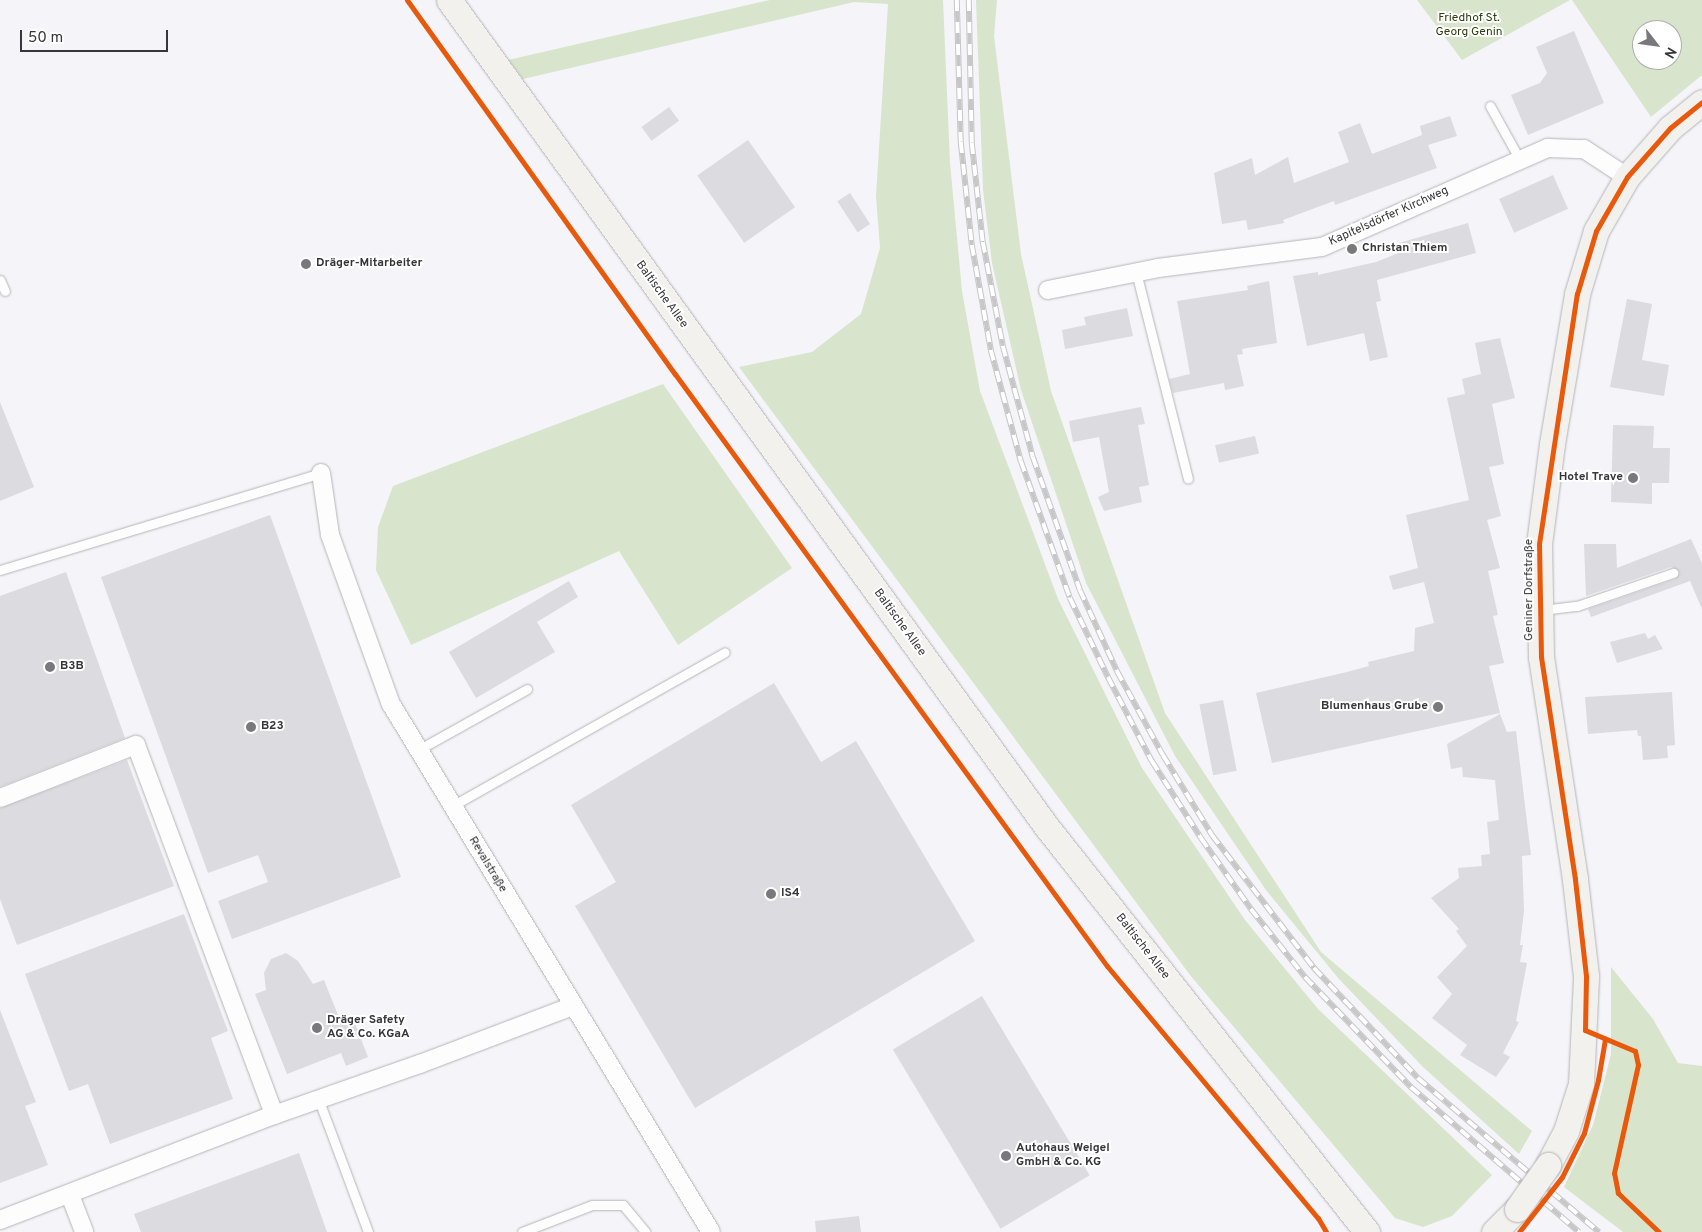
<!DOCTYPE html>
<html>
<head>
<meta charset="utf-8">
<style>
  body { margin:0 }
  #map { position:relative; width:1702px; height:1232px; overflow:hidden; background:#f4f4f9; font-family:Overpass,sans-serif }
  div>[style] { position:absolute }
  [style*='--x'] { left:calc(var(--x)*1px); top:calc(var(--y)*1px); width:calc(var(--w)*1px); rotate:calc(var(--a)*1deg) }
  .green>* { inset:0; background:#d8e5cc }
  .building>* { inset:0; background:#dcdbdf; transform-origin:0 0 }
  .roads { filter:drop-shadow(0 0 1px #b5b5b8) drop-shadow(0 0 1px #b5b5b8) }
  .service>* { height:9px; margin:-4.5px; padding:0 4.5px; transform-origin:4.5px; border-radius:4.5px; background:#fdfdfe }
  .minor>* { height:18px; margin:-9px; padding:0 9px; transform-origin:9px; border-radius:9px; background:#fdfdfe }
  .secondary>* { height:25px; margin:-12.5px; padding:0 12.5px; transform-origin:12.5px; border-radius:12.5px; background:#f2f1ee }
  .rail>* { height:5.5px; margin-top:-2.75px; transform-origin:0; background:repeating-linear-gradient(90deg,#fff 0 11px,#c7c7c8 0 22px); box-sizing:border-box; border-block:1px solid #c7c7c8 }
  .bridges { filter:drop-shadow(0 0 1px #b5b5b8) drop-shadow(0 0 1px #b5b5b8) }
  .secondary-bridge>* { height:25px; margin:-12.5px; padding:0 12.5px; transform-origin:12.5px; border-radius:12.5px; background:#f2f1ee }
  .cycleway>* { height:5px; margin:-2.5px; padding:0 2.5px; transform-origin:2.5px; border-radius:2.5px; background:#e8590c }
  .dots>* { width:14px; height:14px; translate:-50% -50%; box-sizing:border-box; border:2px solid #fff; border-radius:50% }
  span { translate:-50% -50%; white-space:nowrap; text-align:center; line-height:1.15; -webkit-text-stroke:4px #fff; paint-order:stroke }
  .park-label { font-size:12px; color:#2b3f0d }
  .street-label { font-size:12px; color:#37373a }
  .poi-label { font-size:12px; color:#37373a; font-weight:700 }
  .left { translate:0 -50%; text-align:left }
  .right { translate:-100% -50%; text-align:right }
  .north { position:absolute; left:1632px; top:20px; width:50px; height:50px; box-sizing:border-box; background:#fff; border:1px solid #afafb0; border-radius:50%; rotate:120deg; font-size:14px; font-weight:700; line-height:20px; text-align:center; color:#37373a }
  .north::after { content:''; display:block; margin:auto; width:18px; height:22px; background:#79797d; clip-path:polygon(50% 0,100% 100%,50% 72%,0 100%) }
  .scale { position:absolute; left:20px; top:30px; width:148px; height:22px; box-sizing:border-box; border:2px solid #37373a; border-top:0; padding-left:6px; font-size:15px; line-height:18px; white-space:nowrap; color:#37373a; -webkit-text-stroke:4px #fff; paint-order:stroke }
</style>
</head>
<body>
<div id="map">
  <div class="green">
    <i style="clip-path:polygon(770px 0,943px 0,950px 163px,962px 291px,980px 391px,1058px 599px,1142px 768px,1245px 920px,1318px 1009px,1492px 1175px,1452px 1216px,1423px 1227px,1395px 1218px,1190px 975px,739px 367px,812px 352px,861px 314px,880px 248px,876px 196px,888px 4px,854px 2px,523px 79px,508px 60px)"></i>
    <i style="clip-path:polygon(976px 0,997px 0,994px 36px,1021px 254px,1051px 391px,1165px 713px,1321px 952px,1532px 1131px,1519px 1154px,1423px 1067px,1339px 979px,1266px 890px,1175px 756px,1086px 583px,1021px 390px,992px 263px,983px 190px)"></i>
    <i style="clip-path:polygon(1417px 0,1570px 0,1462px 60px)"></i>
    <i style="clip-path:polygon(evenodd,1572px 0,1702px 0,1702px 75px,1651px 117px,1572px 0,1642px 30px,1672px 30px,1672px 60px,1642px 60px,1642px 30px)"></i>
    <i style="clip-path:polygon(663px 384px,792px 568px,678px 645px,619px 551px,411px 645px,376px 570px,378px 527px,393px 486px)"></i>
    <i style="clip-path:polygon(1611px 967px,1653px 1019px,1678px 1063px,1702px 1066px,1702px 1232px,1623px 1232px,1564px 1187px,1593px 1125px,1611px 1054px)"></i>
  </div>
  <div class="building">
    <i style="clip-path:polygon(1574px 31px,1604px 103px,1528px 135px,1511px 95px,1540px 83px,1547px 73px,1536px 47px)"></i>
    <i style="left:669px;top:107px;width:17px;height:34px;rotate:54deg"></i>
    <i style="clip-path:polygon(1450px 116px,1457px 136px,1428px 145px,1437px 168px,1335px 205px,1334px 201px,1283px 220px,1284px 223px,1248px 230px,1246px 220px,1222px 224px,1214px 173px,1252px 158px,1255px 175px,1288px 157px,1294px 183px,1349px 162px,1338px 132px,1360px 123px,1372px 154px,1422px 135px,1420px 126px)"></i>
    <i style="left:748px;top:140px;width:82px;height:62px;rotate:55deg"></i>
    <i style="left:1553px;top:175px;width:37px;height:59px;rotate:66deg"></i>
    <i style="left:850px;top:193px;width:37px;height:15px;rotate:57deg"></i>
    <i style="clip-path:polygon(1468px 223px,1476px 253px,1377px 280px,1381px 301px,1376px 302px,1388px 357px,1370px 361px,1364px 333px,1307px 346px,1293px 276px,1318px 272px,1318px 275px,1376px 262px,1401px 252px,1399px 243px)"></i>
    <i style="clip-path:polygon(1269px 281px,1277px 343px,1242px 349px,1243px 354px,1237px 355px,1244px 386px,1225px 390px,1224px 383px,1173px 393px,1169px 379px,1190px 374px,1177px 301px,1248px 290px,1247px 286px)"></i>
    <i style="clip-path:polygon(1627px 299px,1652px 304px,1642px 360px,1669px 365px,1664px 396px,1610px 387px)"></i>
    <i style="clip-path:polygon(1127px 308px,1133px 336px,1065px 349px,1062px 330px,1086px 325px,1084px 317px)"></i>
    <i style="clip-path:polygon(1500px 338px,1515px 398px,1492px 404px,1504px 464px,1489px 467px,1501px 516px,1487px 520px,1500px 568px,1488px 571px,1498px 615px,1493px 616px,1504px 663px,1489px 666px,1500px 713px,1272px 763px,1256px 693px,1347px 672px,1369px 666px,1368px 662px,1414px 651px,1415px 628px,1434px 623px,1424px 582px,1393px 590px,1389px 576px,1418px 568px,1406px 515px,1469px 500px,1447px 398px,1465px 394px,1462px 379px,1481px 374px,1475px 343px)"></i>
    <i style="clip-path:polygon(0 402px,34px 487px,0 501px)"></i>
    <i style="clip-path:polygon(1141px 407px,1145px 424px,1138px 425px,1149px 485px,1139px 487px,1142px 502px,1104px 511px,1098px 497px,1109px 492px,1099px 437px,1073px 442px,1069px 421px)"></i>
    <i style="clip-path:polygon(1613px 425px,1654px 426px,1653px 448px,1670px 448px,1669px 483px,1652px 483px,1652px 504px,1611px 502px)"></i>
    <i style="left:1255px;top:436px;width:18px;height:41px;rotate:77deg"></i>
    <i style="clip-path:polygon(270px 515px,401px 877px,232px 939px,218px 901px,268px 882px,258px 855px,208px 873px,101px 577px)"></i>
    <i style="clip-path:polygon(1691px 539px,1702px 563px,1702px 609px,1690px 581px,1591px 617px,1588px 609px,1675px 579px,1679px 571px,1671px 567px,1586px 596px,1584px 544px,1616px 544px,1617px 568px)"></i>
    <i style="clip-path:polygon(66px 572px,125px 738px,0 787px,0 596px)"></i>
    <i style="clip-path:polygon(569px 581px,578px 597px,537px 622px,555px 652px,476px 698px,449px 652px)"></i>
    <i style="clip-path:polygon(1645px 633px,1648px 639px,1655px 635px,1663px 649px,1617px 663px,1610px 642px)"></i>
    <i style="clip-path:polygon(774px 683px,821px 762px,856px 741px,975px 941px,695px 1108px,575px 906px,616px 882px,571px 805px)"></i>
    <i style="clip-path:polygon(1672px 692px,1675px 745px,1667px 746px,1668px 758px,1643px 760px,1641px 736px,1638px 736px,1637px 730px,1588px 734px,1585px 697px)"></i>
    <i style="left:1223px;top:700px;width:72px;height:24px;rotate:79deg"></i>
    <i style="clip-path:polygon(1500px 714px,1507px 732px,1516px 731px,1531px 855px,1522px 856px,1524px 911px,1520px 945px,1523px 945px,1520px 962px,1527px 963px,1516px 1021px,1519px 1022px,1503px 1053px,1510px 1057px,1496px 1077px,1460px 1055px,1467px 1045px,1432px 1018px,1452px 994px,1437px 977px,1467px 946px,1456px 931px,1459px 929px,1431px 898px,1459px 878px,1458px 868px,1482px 866px,1481px 855px,1490px 854px,1487px 822px,1499px 820px,1495px 780px,1463px 777px,1462px 767px,1451px 769px,1447px 744px)"></i>
    <i style="clip-path:polygon(127px 760px,174px 886px,17px 945px,0 899px,0 808px)"></i>
    <i style="clip-path:polygon(184px 914px,228px 1031px,211px 1038px,233px 1099px,110px 1144px,88px 1084px,69px 1091px,25px 974px)"></i>
    <i style="clip-path:polygon(286px 953px,298px 961px,313px 984px,324px 980px,342px 1025px,354px 1021px,368px 1057px,346px 1066px,341px 1053px,287px 1074px,255px 994px,266px 990px,264px 973px,271px 959px)"></i>
    <i style="left:982px;top:996px;width:209px;height:104px;rotate:59deg"></i>
    <i style="clip-path:polygon(0 1010px,36px 1102px,25px 1106px,48px 1165px,0 1183px)"></i>
    <i style="clip-path:polygon(299px 1153px,327px 1232px,141px 1232px,134px 1214px)"></i>
    <i style="clip-path:polygon(859px 1216px,861px 1232px,816px 1232px,815px 1221px)"></i>
  </div>
  <div class="roads">
    <div class="service">
      <i style="--x:1490;--y:106;--w:62;--a:60.9"></i>
      <i style="--x:1136;--y:272;--w:213;--a:75.9"></i>
      <i style="--x:0;--y:280;--w:12;--a:66"></i>
      <i style="--x:0;--y:570;--w:335;--a:-16.8"></i>
      <i style="--x:1542;--y:610;--w:35;--a:-7"></i>
      <i style="--x:1577;--y:606;--w:102;--a:-19"></i>
      <i style="--x:418;--y:750;--w:125;--a:-29.2"></i>
      <i style="--x:452;--y:806;--w:313;--a:-29.4"></i>
      <i style="--x:318;--y:1098;--w:143;--a:69.5"></i>
      <i style="--x:522;--y:1232;--w:75;--a:-21.1"></i>
      <i style="--x:592;--y:1205;--w:31;--a:0"></i>
      <i style="--x:623;--y:1205;--w:35;--a:50"></i>
    </div>
    <div class="minor">
      <i style="--x:1048;--y:290;--w:112;--a:-11.3"></i>
      <i style="--x:1158;--y:268;--w:165;--a:-7.3"></i>
      <i style="--x:1322;--y:247;--w:247;--a:-23.7"></i>
      <i style="--x:1548;--y:148;--w:36;--a:2"></i>
      <i style="--x:1584;--y:149;--w:51;--a:33.1"></i>
      <i style="--x:321;--y:473;--w:63;--a:81.7"></i>
      <i style="--x:330;--y:535;--w:180;--a:70.2"></i>
      <i style="--x:391;--y:704;--w:617;--a:58.78"></i>
      <i style="--x:0;--y:798;--w:146;--a:-21.3"></i>
      <i style="--x:136;--y:745;--w:395;--a:69.5"></i>
      <i style="--x:70;--y:1195;--w:40;--a:69"></i>
      <i style="--x:0;--y:1220;--w:293;--a:-21"></i>
      <i style="--x:274;--y:1115;--w:155;--a:-19.3"></i>
      <i style="--x:420;--y:1064;--w:164;--a:-20.8"></i>
    </div>
    <div class="secondary">
      <i style="--x:449;--y:0;--w:1019;--a:54.14"></i>
      <i style="--x:1046;--y:826;--w:518;--a:51.67"></i>
      <i style="--x:1548;--y:1165;--w:38;--a:-62"></i>
      <i style="--x:1566;--y:1131;--w:49;--a:-72.3"></i>
      <i style="--x:1581;--y:1084;--w:108;--a:-87.3"></i>
      <i style="--x:1586;--y:976;--w:98;--a:-96.5"></i>
      <i style="--x:1575;--y:879;--w:225;--a:-98.7"></i>
      <i style="--x:1541;--y:657;--w:113;--a:-91"></i>
      <i style="--x:1539;--y:544;--w:101;--a:-82.6"></i>
      <i style="--x:1552;--y:444;--w:152;--a:-80.5"></i>
      <i style="--x:1577;--y:294;--w:66;--a:-73.2"></i>
      <i style="--x:1596;--y:231;--w:62;--a:-60.1"></i>
      <i style="--x:1627;--y:177;--w:65;--a:-48.7"></i>
      <i style="--x:1670;--y:128;--w:41;--a:-39.1"></i>
      <i style="--x:1494;--y:1232;--w:33;--a:-45"></i>
    </div>
  </div>
  <div class="rail">
    <i style="--x:957;--y:0;--w:142;--a:88.4"></i>
    <i style="--x:961;--y:142;--w:104;--a:83.9"></i>
    <i style="--x:972;--y:245;--w:107;--a:79.7"></i>
    <i style="--x:991;--y:350;--w:115;--a:74.9"></i>
    <i style="--x:1021;--y:461;--w:145;--a:70.3"></i>
    <i style="--x:1070;--y:598;--w:88;--a:64.3"></i>
    <i style="--x:1108;--y:677;--w:95;--a:62.4"></i>
    <i style="--x:1152;--y:761;--w:91;--a:57.5"></i>
    <i style="--x:1201;--y:838;--w:87;--a:54.8"></i>
    <i style="--x:1251;--y:909;--w:87;--a:51.5"></i>
    <i style="--x:1305;--y:977;--w:153;--a:46.1"></i>
    <i style="--x:1411;--y:1087;--w:222;--a:40.8"></i>
    <i style="--x:969;--y:0;--w:143;--a:88.8"></i>
    <i style="--x:972;--y:143;--w:100;--a:83.7"></i>
    <i style="--x:983;--y:242;--w:106;--a:79.1"></i>
    <i style="--x:1003;--y:346;--w:115;--a:74.9"></i>
    <i style="--x:1033;--y:457;--w:141;--a:70.5"></i>
    <i style="--x:1080;--y:590;--w:89;--a:65.4"></i>
    <i style="--x:1117;--y:671;--w:96;--a:61.3"></i>
    <i style="--x:1163;--y:755;--w:94;--a:58.5"></i>
    <i style="--x:1212;--y:835;--w:168;--a:52.5"></i>
    <i style="--x:1314;--y:968;--w:151;--a:46.6"></i>
    <i style="--x:1418;--y:1078;--w:238;--a:40.4"></i>
  </div>
  <div class="bridges">
    <div class="secondary-bridge">
      <i style="--x:1517;--y:1209;--w:54;--a:-54.8"></i>
    </div>
  </div>
  <div class="cycleway">
    <i style="--x:407;--y:0;--w:460;--a:54.4"></i>
    <i style="--x:675;--y:374;--w:733;--a:53.88"></i>
    <i style="--x:1107;--y:966;--w:329;--a:50.1"></i>
    <i style="--x:1318;--y:1218;--w:16;--a:60"></i>
    <i style="--x:1519;--y:1232;--w:70;--a:-52"></i>
    <i style="--x:1562;--y:1177;--w:49;--a:-63.4"></i>
    <i style="--x:1584;--y:1133;--w:55;--a:-75.2"></i>
    <i style="--x:1598;--y:1080;--w:42;--a:-80.3"></i>
    <i style="--x:1659;--y:1232;--w:57;--a:-136.4"></i>
    <i style="--x:1618;--y:1193;--w:20;--a:-101"></i>
    <i style="--x:1614;--y:1173;--w:111;--a:-77.5"></i>
    <i style="--x:1638;--y:1065;--w:14;--a:-102"></i>
    <i style="--x:1635;--y:1051;--w:54;--a:-157.2"></i>
    <i style="--x:1585;--y:1030;--w:54;--a:-88.9"></i>
    <i style="--x:1586;--y:976;--w:98;--a:-96.5"></i>
    <i style="--x:1575;--y:879;--w:225;--a:-98.7"></i>
    <i style="--x:1541;--y:657;--w:113;--a:-91"></i>
    <i style="--x:1539;--y:544;--w:253;--a:-81.4"></i>
    <i style="--x:1577;--y:294;--w:66;--a:-73.2"></i>
    <i style="--x:1596;--y:231;--w:62;--a:-60.1"></i>
    <i style="--x:1627;--y:177;--w:65;--a:-48.7"></i>
    <i style="--x:1670;--y:128;--w:41;--a:-39.1"></i>
  </div>
  <div class="dots">
    <i style="left:1352px;top:249px;background:#79797d"></i>
    <i style="left:306px;top:264px;background:#79797d"></i>
    <i style="left:1633px;top:478px;background:#79797d"></i>
    <i style="left:50px;top:667px;background:#79797d"></i>
    <i style="left:1438px;top:707px;background:#79797d"></i>
    <i style="left:251px;top:727px;background:#79797d"></i>
    <i style="left:771px;top:894px;background:#79797d"></i>
    <i style="left:317px;top:1028px;background:#79797d"></i>
    <i style="left:1006px;top:1156px;background:#79797d"></i>
  </div>
  <div class="park-label">
    <span style="left:1469px;top:26px">Friedhof St.<br>Georg Genin</span>
  </div>
  <div class="street-label">
    <span style="left:1389px;top:217px;rotate:-24deg">Kapitelsdörfer Kirchweg</span>
    <span style="left:661px;top:295px;rotate:54deg">Baltische Allee</span>
    <span style="left:1530px;top:590px;rotate:-90deg">Geniner Dorfstraße</span>
    <span style="left:899px;top:623px;rotate:54deg">Baltische Allee</span>
    <span style="left:487px;top:865px;rotate:59deg">Revalstraße</span>
    <span style="left:1142px;top:947px;rotate:52deg">Baltische Allee</span>
  </div>
  <div class="poi-label">
    <span class="left" style="left:1362px;top:249px">Christan Thiem</span>
    <span class="left" style="left:316px;top:264px">Dräger-Mitarbeiter</span>
    <span class="right" style="left:1623px;top:478px">Hotel Trave</span>
    <span class="left" style="left:60px;top:667px">B3B</span>
    <span class="right" style="left:1428px;top:707px">Blumenhaus Grube</span>
    <span class="left" style="left:261px;top:727px">B23</span>
    <span class="left" style="left:781px;top:894px">IS4</span>
    <span class="left" style="left:327px;top:1028px">Dräger Safety<br>AG &amp; Co. KGaA</span>
    <span class="left" style="left:1016px;top:1156px">Autohaus Weigel<br>GmbH &amp; Co. KG</span>
  </div>
  <div class="north">N</div>
  <div class="scale">50 m</div>
</div>
</body>
</html>
